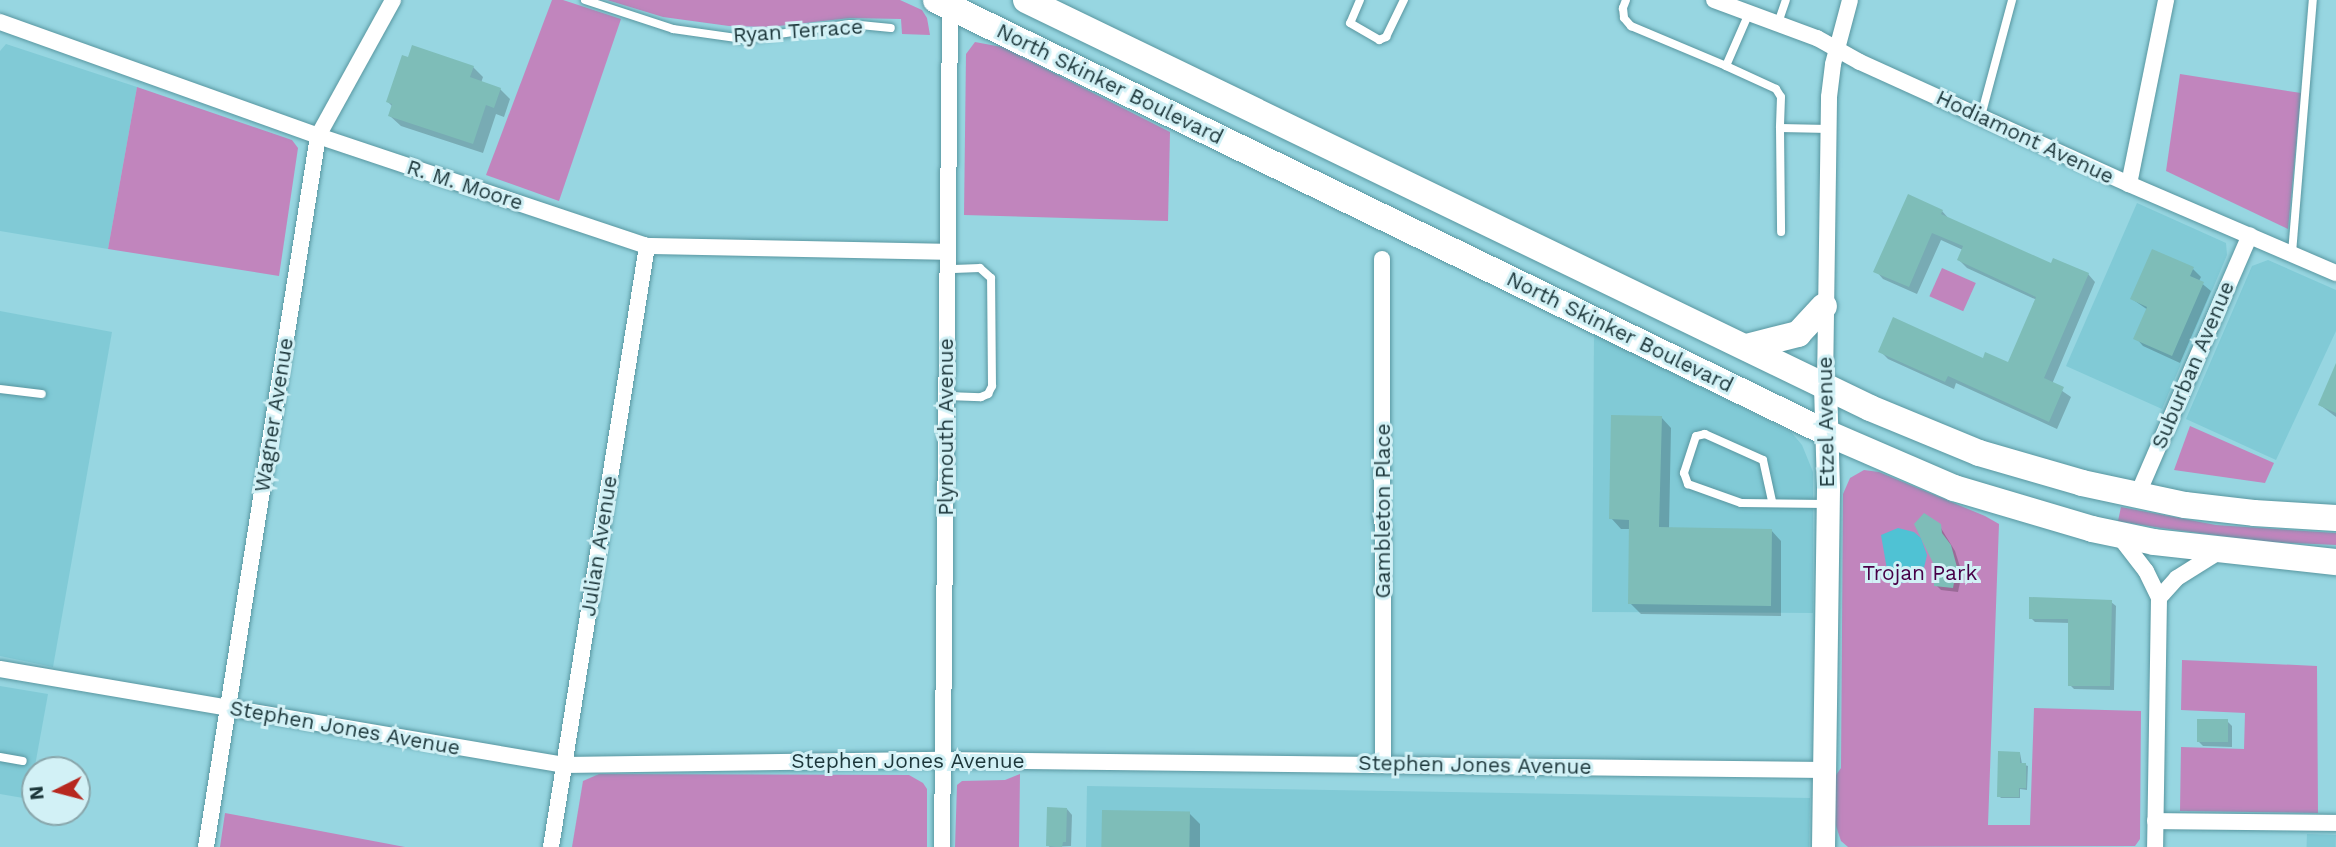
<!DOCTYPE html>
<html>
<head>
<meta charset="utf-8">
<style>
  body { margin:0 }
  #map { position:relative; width:2336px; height:847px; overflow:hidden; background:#97d6e1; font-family:"Work Sans",sans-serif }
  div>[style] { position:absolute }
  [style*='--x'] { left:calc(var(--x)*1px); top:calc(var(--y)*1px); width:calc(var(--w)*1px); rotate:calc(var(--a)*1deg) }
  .built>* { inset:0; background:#81cad6; transform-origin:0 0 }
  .green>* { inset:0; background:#c185bd; transform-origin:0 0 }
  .water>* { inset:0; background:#4fc2d4 }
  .shadow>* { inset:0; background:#0003 }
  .building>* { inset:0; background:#7ebdb8; transform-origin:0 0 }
  .roads { filter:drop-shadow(0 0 2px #5896a0) drop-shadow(0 0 2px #5896a0) }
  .lane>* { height:8px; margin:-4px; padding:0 4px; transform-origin:4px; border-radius:4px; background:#fff }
  .street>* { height:16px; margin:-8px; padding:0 8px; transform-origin:8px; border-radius:8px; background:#fff }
  .secondary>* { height:23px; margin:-11.5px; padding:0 11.5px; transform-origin:11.5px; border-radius:11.5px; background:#fff }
  .primary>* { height:26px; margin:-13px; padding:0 13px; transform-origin:13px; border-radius:13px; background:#fff }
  span { translate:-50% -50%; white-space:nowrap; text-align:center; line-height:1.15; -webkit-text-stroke:6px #d2f1f6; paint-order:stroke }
  .street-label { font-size:21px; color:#1c363a }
  .park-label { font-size:21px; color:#480047 }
  .north { position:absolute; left:21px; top:756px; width:70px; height:70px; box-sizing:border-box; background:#d2f1f6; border:2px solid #89a6ab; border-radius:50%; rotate:264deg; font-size:19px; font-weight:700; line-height:28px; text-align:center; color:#1c363a }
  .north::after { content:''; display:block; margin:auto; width:24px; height:32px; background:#b7281f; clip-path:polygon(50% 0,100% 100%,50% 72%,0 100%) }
</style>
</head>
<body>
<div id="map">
  <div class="built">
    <i style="clip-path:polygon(6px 44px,137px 87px,108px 249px,0 231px,0 51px)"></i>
    <i style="clip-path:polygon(2137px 203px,2226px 243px,2227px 255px,2162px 409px,2066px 366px)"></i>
    <i style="clip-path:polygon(2268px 260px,2336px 290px,2336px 331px,2276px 460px,2186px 419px,2252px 266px)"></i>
    <i style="clip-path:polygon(0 311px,112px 332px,53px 667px,0 656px)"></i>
    <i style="clip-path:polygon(1594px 334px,1791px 432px,1802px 445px,1813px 472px,1813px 613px,1592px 612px)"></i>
    <i style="clip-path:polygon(0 686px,48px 694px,29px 799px,0 794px)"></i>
    <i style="clip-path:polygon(1087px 786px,1810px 798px,1809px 847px,1086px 847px)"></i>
    <i style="left:2307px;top:834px;width:29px;height:13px;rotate:2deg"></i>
  </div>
  <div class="green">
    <i style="clip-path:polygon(552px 0,563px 0,621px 19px,559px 201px,486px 175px)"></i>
    <i style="clip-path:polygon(607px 0,900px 0,922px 10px,927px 18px,930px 35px,902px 34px,901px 19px,850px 18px,770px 27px,729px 26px,663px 17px)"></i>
    <i style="clip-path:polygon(975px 42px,1002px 47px,1170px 132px,1168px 221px,964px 215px,966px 54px)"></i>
    <i style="clip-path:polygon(2180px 74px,2301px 93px,2288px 229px,2166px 171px)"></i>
    <i style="clip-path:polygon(137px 87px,292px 140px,298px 148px,279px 276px,108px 249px)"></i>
    <i style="left:1942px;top:268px;width:37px;height:31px;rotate:24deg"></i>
    <i style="clip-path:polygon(2190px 426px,2274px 463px,2265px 483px,2174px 470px)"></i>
    <i style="clip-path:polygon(1864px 470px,1879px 472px,1985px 516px,1999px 524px,1988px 825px,2030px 825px,2034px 708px,2141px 711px,2140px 839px,2135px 846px,1848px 847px,1841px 841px,1835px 823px,1836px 775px,1841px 768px,1843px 494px,1850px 478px)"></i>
    <i style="clip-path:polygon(2121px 507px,2216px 525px,2336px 533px,2336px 545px,2269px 542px,2161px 528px,2118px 521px)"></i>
    <i style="clip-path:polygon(2182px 660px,2317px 666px,2318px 813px,2180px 811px,2181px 747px,2244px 749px,2245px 713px,2181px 710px)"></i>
    <i style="clip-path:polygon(599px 774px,909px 775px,923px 783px,927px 789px,927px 847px,572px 847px,583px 781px)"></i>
    <i style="clip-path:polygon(1020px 774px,1019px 847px,955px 847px,957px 785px,962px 781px,1005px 780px)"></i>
    <i style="clip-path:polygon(225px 813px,405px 847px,220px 847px)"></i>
  </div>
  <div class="water">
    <i style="clip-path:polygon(1898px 528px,1914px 532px,1921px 538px,1927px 555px,1923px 572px,1904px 583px,1889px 581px,1881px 535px)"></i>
  </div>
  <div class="shadow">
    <i style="clip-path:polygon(473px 67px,483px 77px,481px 83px,500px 89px,510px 99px,504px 117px,496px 114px,483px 153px,401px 126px,390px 116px,393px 107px,388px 102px)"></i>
    <i style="clip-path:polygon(1942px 211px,1950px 220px,2051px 265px,2088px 274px,2095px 282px,2052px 384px,2071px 397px,2057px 429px,1956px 383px,1954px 389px,1888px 359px,1880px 351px,2009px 365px,2037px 300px,1967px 268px,1959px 260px,1963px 250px,1941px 240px,1917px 294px,1883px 279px,1876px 271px)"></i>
    <i style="clip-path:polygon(2193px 269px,2201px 277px,2199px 281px,2211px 291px,2180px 363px,2143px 346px,2136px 338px,2148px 310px,2132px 299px)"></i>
    <i style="clip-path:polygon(2336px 367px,2336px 417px,2320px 405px)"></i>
    <i style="clip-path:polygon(1661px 417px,1671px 428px,1669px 529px,1771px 530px,1781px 541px,1781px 616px,1641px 614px,1630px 603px,1631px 529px,1621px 529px,1611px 518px)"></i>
    <i style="clip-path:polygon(1939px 525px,1955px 551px,1962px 573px,1958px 592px,1941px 590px,1936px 585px,1934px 563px)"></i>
    <i style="clip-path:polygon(2111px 602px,2116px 606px,2114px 690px,2074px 689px,2070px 685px,2070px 623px,2035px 622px,2031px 618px)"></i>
    <i style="clip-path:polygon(2227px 721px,2232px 726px,2232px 747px,2203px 746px,2198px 741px)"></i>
    <i style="clip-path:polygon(2020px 753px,2022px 764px,2028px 766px,2027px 790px,2020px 789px,2020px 798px,2001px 798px,1999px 796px)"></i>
    <i style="clip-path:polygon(1067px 809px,1072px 815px,1071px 846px,1049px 847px)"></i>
    <i style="clip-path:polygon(1189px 813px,1200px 824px,1200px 847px,1103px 847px)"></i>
  </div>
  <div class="building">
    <i style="clip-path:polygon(412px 45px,474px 66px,470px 77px,501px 88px,494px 108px,486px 105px,473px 144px,388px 116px,392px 104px,386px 102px,402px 55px,408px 57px)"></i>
    <i style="clip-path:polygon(1908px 194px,1943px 210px,1941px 214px,2051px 263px,2053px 258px,2089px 273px,2044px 378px,2064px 387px,2049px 422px,1948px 376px,1945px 382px,1878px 352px,1893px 317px,1983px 358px,1985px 352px,2008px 362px,2036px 297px,1957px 260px,1963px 246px,1932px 233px,1909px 287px,1873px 272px)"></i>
    <i style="clip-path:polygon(2152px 249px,2194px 267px,2190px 276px,2204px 282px,2172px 356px,2133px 339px,2147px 307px,2130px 299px)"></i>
    <i style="clip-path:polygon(2336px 363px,2336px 413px,2318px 405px)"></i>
    <i style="clip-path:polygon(1611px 415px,1662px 416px,1659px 527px,1772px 529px,1771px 606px,1628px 604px,1629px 520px,1609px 519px)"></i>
    <i style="clip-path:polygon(1924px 513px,1941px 524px,1942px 533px,1951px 545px,1957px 567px,1953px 588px,1934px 586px,1933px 563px,1914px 524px)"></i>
    <i style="clip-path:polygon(2029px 597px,2112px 600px,2110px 686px,2068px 686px,2068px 619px,2029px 619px)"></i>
    <i style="left:2197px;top:719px;width:31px;height:23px"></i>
    <i style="clip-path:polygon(1998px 751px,2020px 752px,2020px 763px,2026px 763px,2026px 788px,2019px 788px,2019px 797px,1997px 797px)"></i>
    <i style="clip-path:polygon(1047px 807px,1067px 808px,1066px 842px,1063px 842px,1062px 847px,1046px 846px)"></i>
    <i style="left:1102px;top:810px;width:88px;height:37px;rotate:1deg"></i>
  </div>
  <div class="roads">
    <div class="lane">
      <i style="--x:585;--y:0;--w:93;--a:18.2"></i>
      <i style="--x:673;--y:29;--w:71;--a:8.1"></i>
      <i style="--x:743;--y:39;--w:108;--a:-8"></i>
      <i style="--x:850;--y:24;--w:41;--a:5.6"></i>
      <i style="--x:1360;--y:0;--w:25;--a:113"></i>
      <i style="--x:1350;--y:23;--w:34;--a:30"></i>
      <i style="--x:1379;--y:40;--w:8;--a:-23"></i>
      <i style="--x:1386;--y:37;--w:41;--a:-64.1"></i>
      <i style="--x:1626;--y:0;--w:9;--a:111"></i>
      <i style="--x:1623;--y:8;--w:10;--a:84"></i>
      <i style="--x:1624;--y:18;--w:11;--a:49"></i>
      <i style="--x:1631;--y:26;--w:103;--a:22.8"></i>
      <i style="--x:1749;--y:13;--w:58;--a:113.5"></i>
      <i style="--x:1726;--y:66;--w:55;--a:24.7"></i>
      <i style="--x:1776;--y:89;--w:9;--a:58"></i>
      <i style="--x:1781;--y:97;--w:31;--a:92"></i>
      <i style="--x:1780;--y:128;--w:49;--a:1.2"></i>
      <i style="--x:1778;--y:23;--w:24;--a:-71"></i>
      <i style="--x:1981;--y:116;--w:120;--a:-75"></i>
      <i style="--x:1780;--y:128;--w:104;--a:89.4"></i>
      <i style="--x:2292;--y:253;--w:254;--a:-85.3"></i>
      <i style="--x:0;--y:389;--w:42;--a:6.8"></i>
      <i style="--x:947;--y:396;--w:34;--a:2"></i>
      <i style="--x:981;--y:397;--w:8;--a:-23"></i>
      <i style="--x:988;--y:394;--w:9;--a:-63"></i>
      <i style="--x:992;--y:386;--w:108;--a:-90.5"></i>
      <i style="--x:991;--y:278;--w:15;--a:-138"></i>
      <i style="--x:980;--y:268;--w:33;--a:178"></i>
      <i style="--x:1772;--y:501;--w:42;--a:-102.4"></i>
      <i style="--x:1763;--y:460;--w:64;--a:-155.9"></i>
      <i style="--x:1705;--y:434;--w:9;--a:167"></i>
      <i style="--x:1696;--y:436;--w:39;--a:108"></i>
      <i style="--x:1684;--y:473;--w:12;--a:70"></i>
      <i style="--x:1688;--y:484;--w:56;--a:19.7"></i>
      <i style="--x:1741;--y:503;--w:84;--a:0.7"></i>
      <i style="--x:0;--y:757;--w:23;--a:10"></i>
    </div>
    <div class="street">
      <i style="--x:1714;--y:0;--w:110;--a:20.3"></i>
      <i style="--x:1817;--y:38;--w:49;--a:29.2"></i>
      <i style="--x:1860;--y:62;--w:295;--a:24.4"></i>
      <i style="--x:2129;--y:184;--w:225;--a:23.3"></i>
      <i style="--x:0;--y:22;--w:338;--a:19.7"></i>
      <i style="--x:318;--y:136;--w:347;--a:18.5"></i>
      <i style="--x:647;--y:246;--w:300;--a:1.1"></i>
      <i style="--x:2129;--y:184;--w:188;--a:-78.6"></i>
      <i style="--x:1382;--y:259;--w:504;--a:89.89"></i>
      <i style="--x:1825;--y:386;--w:289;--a:-89.2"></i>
      <i style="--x:1829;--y:97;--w:33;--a:-83"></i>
      <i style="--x:1833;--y:64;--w:66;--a:-75.1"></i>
      <i style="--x:2137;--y:496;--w:284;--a:-66.6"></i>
      <i style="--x:2119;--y:536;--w:44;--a:52.4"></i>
      <i style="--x:2146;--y:571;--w:30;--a:64"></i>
      <i style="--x:2159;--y:598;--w:249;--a:90.9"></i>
      <i style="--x:2159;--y:598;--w:27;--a:-48"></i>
      <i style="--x:2177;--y:578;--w:51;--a:-32.1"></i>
      <i style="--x:0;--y:669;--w:572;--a:9.66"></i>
      <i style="--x:564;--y:765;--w:379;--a:-0.8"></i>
      <i style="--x:943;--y:760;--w:882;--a:0.65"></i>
      <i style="--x:2155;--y:821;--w:181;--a:0.6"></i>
      <i style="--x:206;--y:847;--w:720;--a:-81.05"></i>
      <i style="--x:318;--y:136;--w:155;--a:-61.1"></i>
      <i style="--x:551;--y:847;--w:609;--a:-80.92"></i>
      <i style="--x:942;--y:847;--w:840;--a:-89.45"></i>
    </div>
    <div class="secondary">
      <i style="--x:1823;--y:847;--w:360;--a:-89.2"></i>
      <i style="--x:1828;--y:487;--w:101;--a:-91.7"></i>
    </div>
    <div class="primary">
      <i style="--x:936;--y:0;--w:991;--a:25.92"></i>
      <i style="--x:1827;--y:433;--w:138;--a:23.4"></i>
      <i style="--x:1954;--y:488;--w:144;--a:16.5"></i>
      <i style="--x:2092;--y:529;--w:63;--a:11.8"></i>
      <i style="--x:2154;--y:542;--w:183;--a:6.3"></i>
      <i style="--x:1026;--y:0;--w:937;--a:25.8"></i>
      <i style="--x:1870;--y:408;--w:118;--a:22.4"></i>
      <i style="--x:1979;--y:453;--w:107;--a:16.2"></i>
      <i style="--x:2082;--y:483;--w:105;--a:12.1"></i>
      <i style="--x:2185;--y:505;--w:69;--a:6.6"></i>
      <i style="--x:2254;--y:513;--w:82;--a:3.5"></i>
      <i style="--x:1746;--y:347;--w:54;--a:-14"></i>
      <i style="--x:1798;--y:334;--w:38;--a:-47"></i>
    </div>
  </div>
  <div class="street-label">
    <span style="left:798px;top:31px;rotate:-4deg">Ryan Terrace</span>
    <span style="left:1110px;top:84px;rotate:26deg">North Skinker Boulevard</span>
    <span style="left:2025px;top:137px;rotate:25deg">Hodiamont Avenue</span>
    <span style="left:465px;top:185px;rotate:18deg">R. M. Moore</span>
    <span style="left:1620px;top:332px;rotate:26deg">North Skinker Boulevard</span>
    <span style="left:2193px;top:365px;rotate:-67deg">Suburban Avenue</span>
    <span style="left:274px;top:415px;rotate:-81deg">Wagner Avenue</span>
    <span style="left:1826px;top:422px;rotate:-91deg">Etzel Avenue</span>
    <span style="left:946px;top:427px;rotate:-90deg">Plymouth Avenue</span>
    <span style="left:1383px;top:511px;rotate:-90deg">Gambleton Place</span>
    <span style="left:599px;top:546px;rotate:-81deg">Julian Avenue</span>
    <span style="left:345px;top:728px;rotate:10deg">Stephen Jones Avenue</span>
    <span style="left:908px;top:761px">Stephen Jones Avenue</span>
    <span style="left:1475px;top:765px;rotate:1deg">Stephen Jones Avenue</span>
  </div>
  <div class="park-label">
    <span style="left:1920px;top:573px">Trojan Park</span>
  </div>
  <div class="north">N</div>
</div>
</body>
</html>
